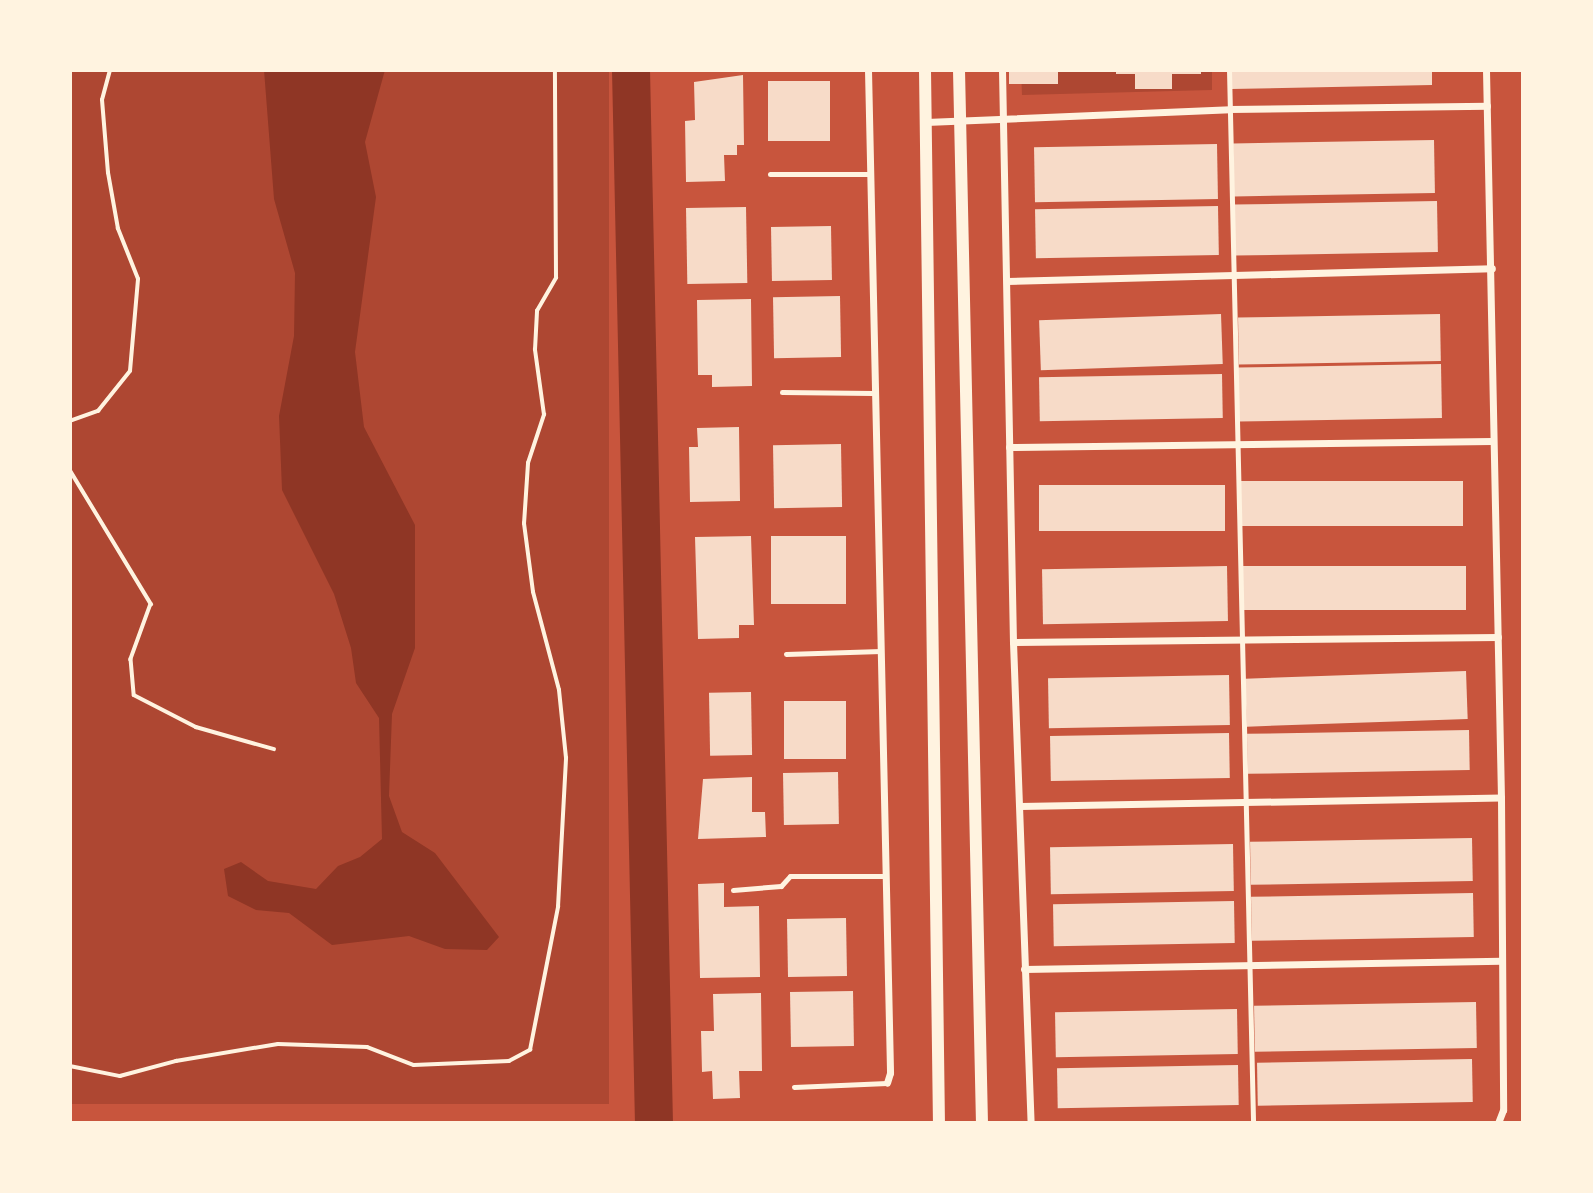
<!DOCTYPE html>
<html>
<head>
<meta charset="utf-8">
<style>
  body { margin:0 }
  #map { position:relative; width:1593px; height:1193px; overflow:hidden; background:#c8553d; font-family:"PT Sans Narrow",sans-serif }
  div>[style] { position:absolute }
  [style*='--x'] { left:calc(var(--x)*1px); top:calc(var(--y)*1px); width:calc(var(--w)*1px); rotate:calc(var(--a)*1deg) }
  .green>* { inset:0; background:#ae4732; transform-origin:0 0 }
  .water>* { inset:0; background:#8f3625 }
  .river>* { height:38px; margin:-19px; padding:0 19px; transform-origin:19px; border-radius:19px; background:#8f3625 }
  .building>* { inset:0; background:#f7dbc8; transform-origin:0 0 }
  .path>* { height:3.5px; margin:-1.75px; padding:0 1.75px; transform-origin:1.75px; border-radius:1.75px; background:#fff3e0 }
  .service>* { height:5px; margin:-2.5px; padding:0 2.5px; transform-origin:2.5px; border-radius:2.5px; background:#fff3e0 }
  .minor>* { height:7px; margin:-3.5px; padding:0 3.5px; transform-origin:3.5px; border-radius:3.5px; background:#fff3e0 }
  .tertiary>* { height:12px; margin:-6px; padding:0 6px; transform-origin:6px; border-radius:6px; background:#fff3e0 }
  span { translate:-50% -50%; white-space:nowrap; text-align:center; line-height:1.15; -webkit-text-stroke:7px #fff3e0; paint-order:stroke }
  .frame { position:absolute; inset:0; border:72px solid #fff3e0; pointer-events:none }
</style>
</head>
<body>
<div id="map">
  <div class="green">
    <i style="left:70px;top:70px;width:539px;height:1034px"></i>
    <i style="clip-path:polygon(1021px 70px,1212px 70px,1212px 90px,1022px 95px)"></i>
  </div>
  <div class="water">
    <i style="clip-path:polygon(264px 70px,385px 70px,365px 142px,376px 197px,355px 352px,364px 427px,415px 525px,415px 648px,392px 714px,389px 796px,402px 832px,435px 853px,499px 937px,487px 950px,445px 949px,409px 936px,332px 945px,289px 913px,256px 910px,228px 896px,224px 869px,241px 862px,268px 881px,316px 889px,338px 866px,360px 857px,382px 839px,379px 718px,356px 683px,351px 648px,334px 594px,282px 490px,279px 416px,294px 336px,295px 273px,274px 199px)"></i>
  </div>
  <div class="river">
    <i style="--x:631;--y:70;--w:1053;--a:88.75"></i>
  </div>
  <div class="building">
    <i style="left:1009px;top:70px;width:49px;height:14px"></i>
    <i style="clip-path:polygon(1116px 70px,1201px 70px,1201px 74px,1172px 74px,1172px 89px,1135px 89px,1135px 74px,1116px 74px)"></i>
    <i style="clip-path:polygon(1231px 70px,1432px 70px,1432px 85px,1231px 89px)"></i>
    <i style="clip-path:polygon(743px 75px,744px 145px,737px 145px,737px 155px,724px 155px,725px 181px,686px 182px,685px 121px,695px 120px,694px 82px)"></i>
    <i style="left:830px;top:81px;width:60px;height:62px;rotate:90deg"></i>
    <i style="left:1434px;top:140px;width:53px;height:201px;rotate:89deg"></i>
    <i style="left:1217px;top:144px;width:55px;height:183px;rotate:89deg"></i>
    <i style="left:1437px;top:201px;width:51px;height:203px;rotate:89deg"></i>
    <i style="left:1218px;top:206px;width:49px;height:183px;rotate:89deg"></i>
    <i style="left:746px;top:207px;width:76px;height:60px;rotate:89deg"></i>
    <i style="left:831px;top:226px;width:54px;height:60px;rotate:89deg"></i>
    <i style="left:840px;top:296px;width:61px;height:67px;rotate:89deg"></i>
    <i style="clip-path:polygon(751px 299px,752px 386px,712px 387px,712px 375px,698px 375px,697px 300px)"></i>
    <i style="left:1221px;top:314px;width:50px;height:182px;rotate:88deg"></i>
    <i style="left:1440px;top:314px;width:47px;height:202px;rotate:89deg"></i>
    <i style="left:1441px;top:364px;width:54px;height:203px;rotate:89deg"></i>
    <i style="left:1222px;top:374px;width:44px;height:183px;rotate:89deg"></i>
    <i style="clip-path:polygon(739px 427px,740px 501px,690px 502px,689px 447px,698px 447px,697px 428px)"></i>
    <i style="left:841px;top:444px;width:63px;height:68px;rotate:89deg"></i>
    <i style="left:1463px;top:481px;width:45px;height:222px;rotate:90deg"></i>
    <i style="left:1225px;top:485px;width:46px;height:186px;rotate:90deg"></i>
    <i style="clip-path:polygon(751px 536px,754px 625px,739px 625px,739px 638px,698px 639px,695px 537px)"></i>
    <i style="left:846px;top:536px;width:68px;height:75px;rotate:90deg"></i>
    <i style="left:1227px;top:566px;width:55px;height:185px;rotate:89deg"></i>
    <i style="left:1466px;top:566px;width:44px;height:224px;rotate:90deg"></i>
    <i style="left:1466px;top:671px;width:48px;height:221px;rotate:88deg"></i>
    <i style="left:1229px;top:675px;width:50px;height:181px;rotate:89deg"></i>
    <i style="left:751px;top:692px;width:63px;height:42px;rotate:89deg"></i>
    <i style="left:846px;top:701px;width:58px;height:62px;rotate:90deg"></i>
    <i style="left:1469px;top:730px;width:40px;height:222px;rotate:89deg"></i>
    <i style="left:1229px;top:733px;width:45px;height:179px;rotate:89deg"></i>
    <i style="left:838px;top:772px;width:52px;height:55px;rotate:89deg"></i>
    <i style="clip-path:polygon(752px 777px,752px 812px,765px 812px,766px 837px,698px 839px,703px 779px)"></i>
    <i style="left:1472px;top:838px;width:43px;height:222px;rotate:89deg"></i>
    <i style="left:1233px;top:844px;width:47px;height:183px;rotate:89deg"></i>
    <i style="clip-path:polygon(724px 883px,724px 907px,759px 906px,760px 977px,700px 978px,698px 884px)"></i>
    <i style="left:1473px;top:893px;width:44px;height:222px;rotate:89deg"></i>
    <i style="left:1234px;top:901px;width:42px;height:181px;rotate:89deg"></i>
    <i style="left:846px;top:918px;width:58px;height:59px;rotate:89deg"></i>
    <i style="left:853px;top:991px;width:55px;height:63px;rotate:89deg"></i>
    <i style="clip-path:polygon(761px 993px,762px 1071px,739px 1071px,740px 1098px,713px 1099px,712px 1071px,702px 1072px,701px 1031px,714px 1031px,713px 994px)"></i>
    <i style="left:1476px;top:1002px;width:46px;height:222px;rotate:89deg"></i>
    <i style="left:1237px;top:1009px;width:45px;height:182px;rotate:89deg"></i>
    <i style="left:1472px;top:1059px;width:43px;height:215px;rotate:89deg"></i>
    <i style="left:1238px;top:1065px;width:40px;height:181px;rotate:89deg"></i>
  </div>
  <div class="path">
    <i style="--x:70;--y:421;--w:30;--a:-20"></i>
    <i style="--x:98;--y:411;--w:51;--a:-51.3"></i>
    <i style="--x:130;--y:371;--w:92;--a:-85"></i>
    <i style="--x:138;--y:279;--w:54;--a:-111.8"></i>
    <i style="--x:118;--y:229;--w:57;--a:-100.1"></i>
    <i style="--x:108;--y:173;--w:73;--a:-94.7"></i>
    <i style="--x:102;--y:100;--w:31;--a:-75"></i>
    <i style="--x:70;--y:470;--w:157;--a:58.8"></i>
    <i style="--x:151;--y:604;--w:59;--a:110"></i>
    <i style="--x:131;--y:659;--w:36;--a:85"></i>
    <i style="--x:134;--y:695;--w:70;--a:27.3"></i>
    <i style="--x:196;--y:727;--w:81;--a:15.8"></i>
    <i style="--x:70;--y:1066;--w:51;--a:11.3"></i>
    <i style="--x:120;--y:1076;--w:58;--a:-15"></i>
    <i style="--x:176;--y:1061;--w:103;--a:-9.5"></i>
    <i style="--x:278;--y:1044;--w:89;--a:1.9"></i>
    <i style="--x:367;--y:1047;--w:50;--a:21"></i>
    <i style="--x:414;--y:1065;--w:95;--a:-2.4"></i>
    <i style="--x:509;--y:1061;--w:24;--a:-28"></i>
    <i style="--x:530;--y:1050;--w:146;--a:-78.9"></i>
    <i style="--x:558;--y:907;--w:149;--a:-86.9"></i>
    <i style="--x:566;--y:758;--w:68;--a:-95.9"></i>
    <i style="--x:559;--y:690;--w:101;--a:-104.9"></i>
    <i style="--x:533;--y:592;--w:69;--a:-97.5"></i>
    <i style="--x:524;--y:524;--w:61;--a:-86.2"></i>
    <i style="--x:528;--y:463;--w:51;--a:-71.6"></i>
    <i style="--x:544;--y:415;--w:66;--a:-97.9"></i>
    <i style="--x:535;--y:350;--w:39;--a:-87"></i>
    <i style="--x:537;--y:311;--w:38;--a:-60"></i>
    <i style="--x:556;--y:278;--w:208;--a:-90.3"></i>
  </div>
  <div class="service">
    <i style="--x:1229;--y:70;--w:1053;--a:88.69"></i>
    <i style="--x:770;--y:174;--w:99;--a:0"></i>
    <i style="--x:782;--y:392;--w:91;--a:0.6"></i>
    <i style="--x:786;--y:654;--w:95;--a:-1.8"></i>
    <i style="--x:733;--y:890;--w:48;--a:-4.8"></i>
    <i style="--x:781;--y:886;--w:13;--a:-48"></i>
    <i style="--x:790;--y:876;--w:94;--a:0"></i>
    <i style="--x:794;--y:1087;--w:93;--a:-2.5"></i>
  </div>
  <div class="minor">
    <i style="--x:868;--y:70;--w:1003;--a:88.74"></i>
    <i style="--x:890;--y:1073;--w:10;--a:107"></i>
    <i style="--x:1002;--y:70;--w:572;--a:88.9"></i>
    <i style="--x:1013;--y:642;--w:481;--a:87.9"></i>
    <i style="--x:1486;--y:70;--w:728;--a:88.82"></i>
    <i style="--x:1501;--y:798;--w:312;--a:89.6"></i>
    <i style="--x:1503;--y:1110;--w:14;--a:111"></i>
    <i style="--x:926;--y:122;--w:304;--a:-2.4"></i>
    <i style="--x:1230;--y:109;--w:257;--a:-0.7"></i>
    <i style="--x:1007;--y:281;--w:485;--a:-1.5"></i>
    <i style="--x:1009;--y:447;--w:483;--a:-0.7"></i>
    <i style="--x:1013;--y:642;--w:485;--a:-0.6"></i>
    <i style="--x:1020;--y:806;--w:481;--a:-1"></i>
    <i style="--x:1024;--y:969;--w:477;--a:-1"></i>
  </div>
  <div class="tertiary">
    <i style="--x:925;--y:70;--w:1053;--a:89.24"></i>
    <i style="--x:959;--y:70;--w:1053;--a:88.75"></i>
  </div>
  <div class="frame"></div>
</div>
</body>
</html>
